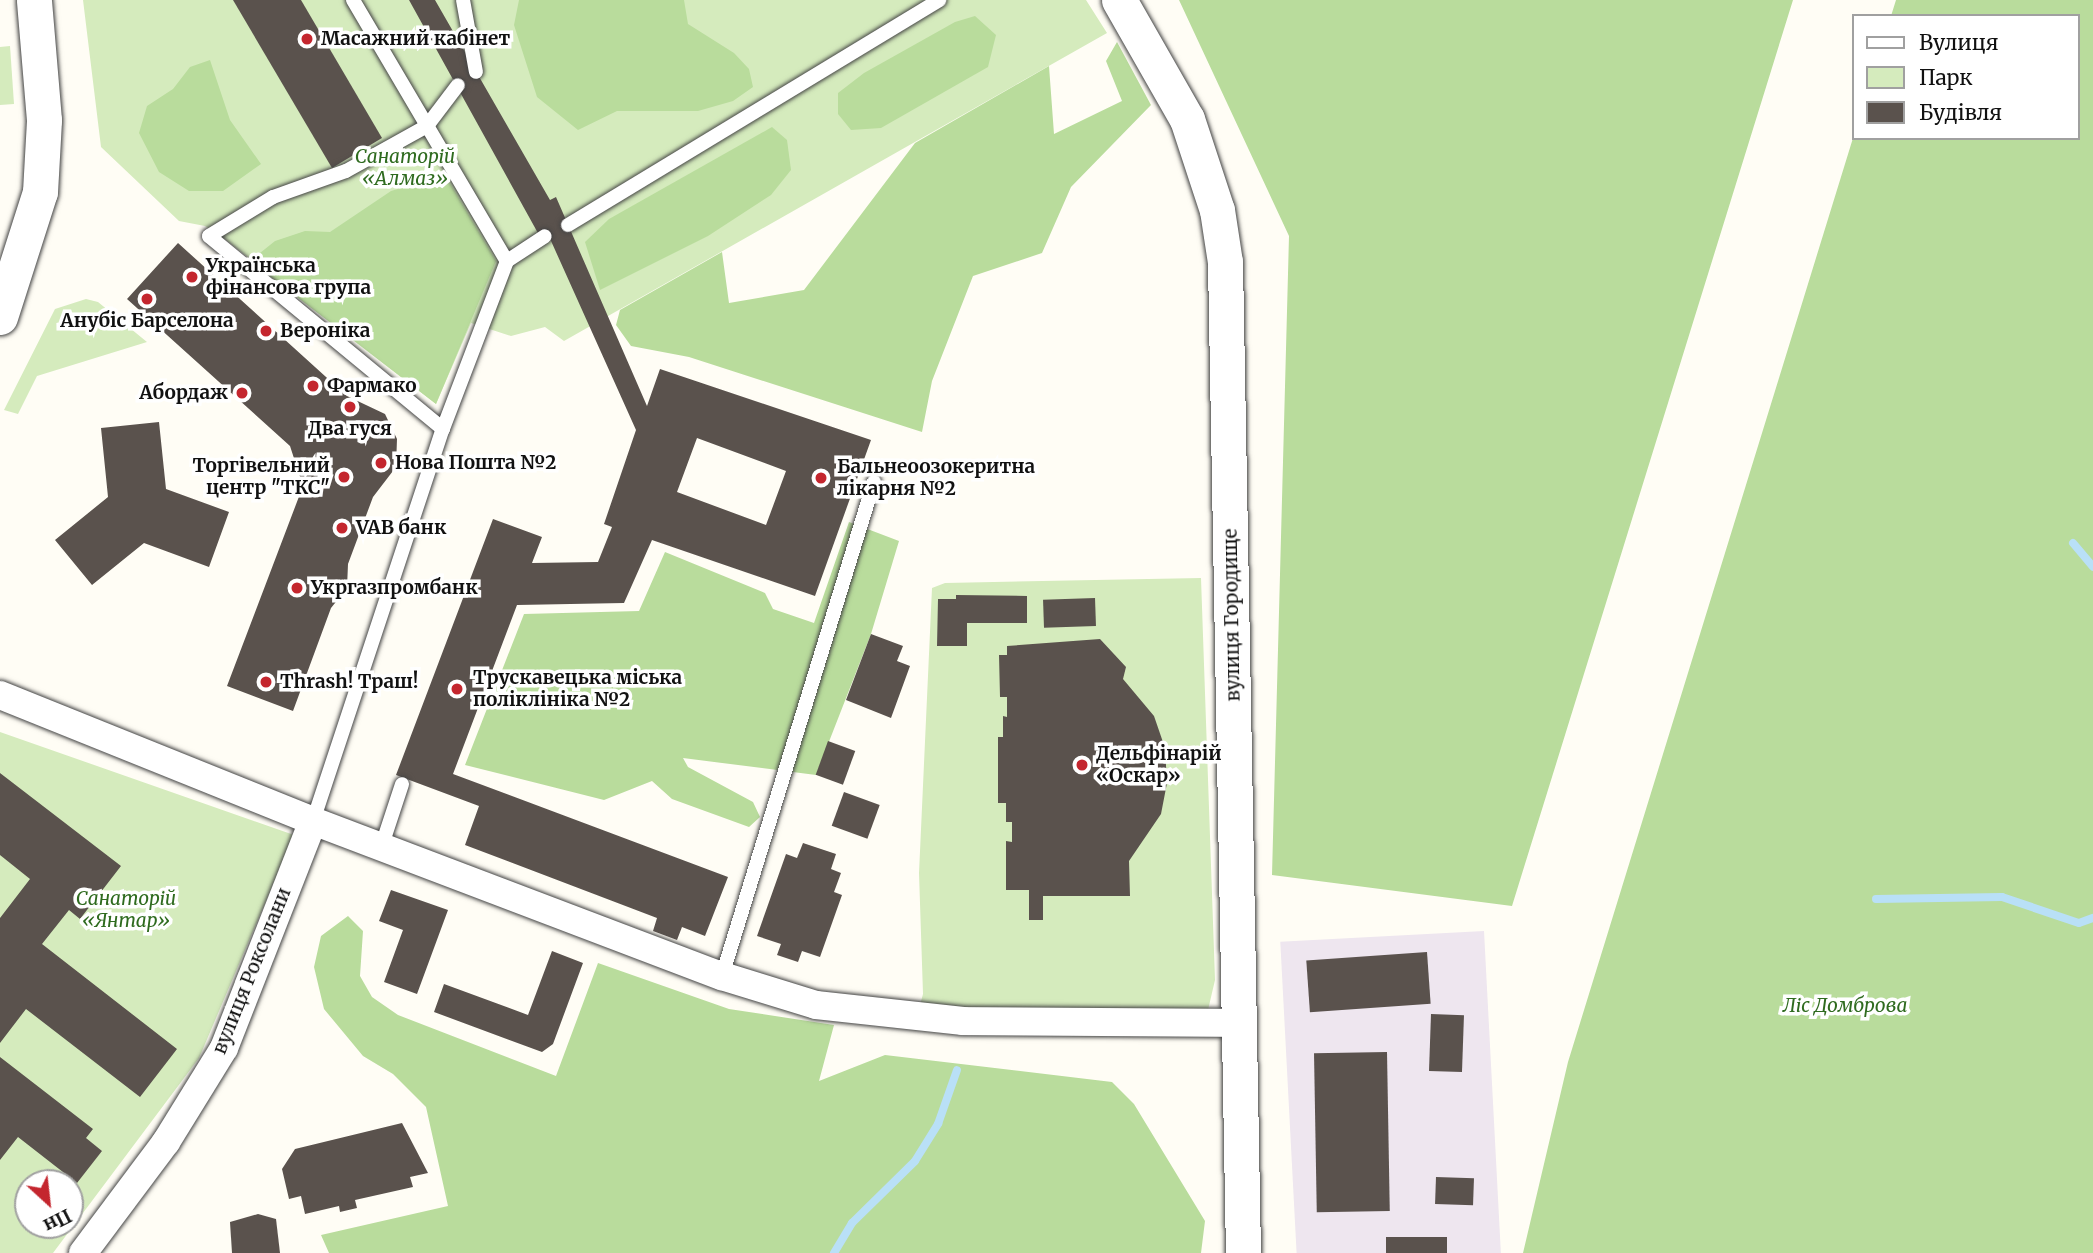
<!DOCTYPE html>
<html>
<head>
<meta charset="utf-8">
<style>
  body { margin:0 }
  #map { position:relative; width:2093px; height:1253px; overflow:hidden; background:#fffdf5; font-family:Merriweather,serif }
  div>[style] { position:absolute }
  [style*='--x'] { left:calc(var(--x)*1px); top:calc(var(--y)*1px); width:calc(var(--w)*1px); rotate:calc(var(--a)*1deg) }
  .industrial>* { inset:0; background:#eee6ef; transform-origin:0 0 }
  .green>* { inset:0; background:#d5ebbd }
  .forest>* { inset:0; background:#b9dc9c }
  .stream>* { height:8px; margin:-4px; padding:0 4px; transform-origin:4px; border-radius:4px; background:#b9e0f7 }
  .building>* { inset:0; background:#5a524d; transform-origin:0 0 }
  .roads { filter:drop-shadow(0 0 2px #444) drop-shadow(0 0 2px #444) }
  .service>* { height:14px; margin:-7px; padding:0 7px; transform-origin:7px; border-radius:7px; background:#fff }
  .minor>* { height:28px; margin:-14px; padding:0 14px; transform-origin:14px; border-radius:14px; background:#fff }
  .tertiary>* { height:35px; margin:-17.5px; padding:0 17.5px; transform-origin:17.5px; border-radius:17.5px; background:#fff }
  .dots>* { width:19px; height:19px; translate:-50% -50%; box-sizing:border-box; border:4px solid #fff; border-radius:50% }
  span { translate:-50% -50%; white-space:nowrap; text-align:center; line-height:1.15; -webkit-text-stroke:7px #fff; paint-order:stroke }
  .poi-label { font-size:19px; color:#111; font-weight:700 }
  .left { translate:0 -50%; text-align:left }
  .right { translate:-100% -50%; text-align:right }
  .park-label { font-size:19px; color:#2f6b1f; font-style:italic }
  .street-label { font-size:19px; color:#111 }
  .legend { position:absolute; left:1852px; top:14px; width:228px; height:126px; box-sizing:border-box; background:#fff; border:2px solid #a0a0a0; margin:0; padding:9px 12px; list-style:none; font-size:21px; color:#111 }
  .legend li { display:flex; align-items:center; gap:14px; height:35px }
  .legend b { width:35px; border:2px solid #a0a0a0 }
  .north { position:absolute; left:14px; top:1169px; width:70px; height:70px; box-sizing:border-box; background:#fff; border:2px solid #a0a0a0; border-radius:50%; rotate:153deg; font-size:19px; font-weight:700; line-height:28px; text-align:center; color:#111 }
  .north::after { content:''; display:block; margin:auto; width:24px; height:32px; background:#c4262e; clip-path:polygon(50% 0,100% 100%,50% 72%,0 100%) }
</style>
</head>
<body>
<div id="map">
  <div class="industrial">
    <i style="left:1484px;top:931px;width:323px;height:204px;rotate:87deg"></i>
  </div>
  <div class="green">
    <i style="clip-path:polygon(83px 0,1086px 0,1107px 33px,564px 341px,545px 327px,511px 336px,471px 323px,436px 404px,222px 237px,205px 226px,179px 221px,101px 147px)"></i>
    <i style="clip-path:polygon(10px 46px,14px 104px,0 105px,0 47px)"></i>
    <i style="clip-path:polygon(86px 299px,98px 302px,147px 342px,37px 376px,18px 414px,4px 410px,55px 309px)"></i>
    <i style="clip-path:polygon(1201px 578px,1215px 980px,1208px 1010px,917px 1016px,923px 994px,919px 873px,932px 588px,945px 583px)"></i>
    <i style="clip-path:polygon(evenodd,0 732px,294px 835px,199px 1058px,53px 1253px,0 1253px,0 732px,28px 1183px,70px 1183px,70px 1225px,28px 1225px,28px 1183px)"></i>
  </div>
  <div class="forest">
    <i style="clip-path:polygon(519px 0,684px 0,688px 24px,734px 53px,749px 69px,753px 87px,733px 101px,698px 111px,617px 111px,578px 130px,537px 97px,514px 25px)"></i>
    <i style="clip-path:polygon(1179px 0,1793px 0,1512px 906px,1272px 875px,1289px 236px)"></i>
    <i style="clip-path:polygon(1896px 0,2093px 0,2093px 1253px,1523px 1253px,1568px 1062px,1853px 138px,2077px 138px,2077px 16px,1891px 16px)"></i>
    <i style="clip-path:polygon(975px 16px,996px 35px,988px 67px,881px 128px,851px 130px,838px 114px,838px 93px,864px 73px,955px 22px)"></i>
    <i style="clip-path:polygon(1117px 42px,1151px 105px,1071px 187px,1042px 253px,973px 276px,932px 381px,922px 432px,689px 357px,631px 346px,616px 325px,620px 310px,722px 252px,729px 303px,804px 290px,915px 143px,1049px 66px,1054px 134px,1122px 101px,1106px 61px)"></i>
    <i style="clip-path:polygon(210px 60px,230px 120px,261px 164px,223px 191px,189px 191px,159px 172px,139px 133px,147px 106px,173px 89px,190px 67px)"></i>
    <i style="clip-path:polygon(772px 127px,787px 140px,791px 170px,771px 195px,708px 236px,600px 290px,585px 242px,609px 219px)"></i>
    <i style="clip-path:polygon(445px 175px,496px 261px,436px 404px,250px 261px,275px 241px,305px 231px,330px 232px,391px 191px)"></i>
    <i style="clip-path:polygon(849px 522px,899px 541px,871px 634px,816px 775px,683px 758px,688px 767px,753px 802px,760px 817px,749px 827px,672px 799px,652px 781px,604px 800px,465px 765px,524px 614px,639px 611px,665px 552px,765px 593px,773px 609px,814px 623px)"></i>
    <i style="clip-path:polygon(348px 916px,363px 931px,360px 976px,372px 997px,398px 1015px,556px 1076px,598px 963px,729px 1009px,834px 1025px,819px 1081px,885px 1055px,1112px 1082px,1134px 1104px,1205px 1221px,1201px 1253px,329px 1253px,321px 1235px,448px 1206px,426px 1107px,393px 1074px,363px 1056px,324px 1009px,314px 967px,321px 936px)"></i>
  </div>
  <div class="stream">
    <i style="--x:2073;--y:543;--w:31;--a:50"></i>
    <i style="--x:1876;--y:899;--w:126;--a:-0.9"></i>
    <i style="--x:2002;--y:897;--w:81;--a:18.7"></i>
    <i style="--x:2079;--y:923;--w:15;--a:-20"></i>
    <i style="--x:834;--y:1253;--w:35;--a:-59"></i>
    <i style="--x:852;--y:1223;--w:88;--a:-44.5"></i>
    <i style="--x:915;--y:1161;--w:44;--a:-58.1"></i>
    <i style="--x:938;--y:1124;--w:57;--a:-70.6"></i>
  </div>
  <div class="building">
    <i style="clip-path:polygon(233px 0,301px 0,382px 138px,332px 168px)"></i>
    <i style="clip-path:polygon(evenodd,409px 0,435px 0,550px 200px,556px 197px,647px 406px,660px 369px,871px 440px,815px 596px,652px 540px,624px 603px,517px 605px,453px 774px,728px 877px,705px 936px,682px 927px,677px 940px,653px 931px,657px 918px,465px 845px,479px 806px,396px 775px,493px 519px,542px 537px,532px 563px,598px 562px,612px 527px,604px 524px,636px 430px,547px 232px,539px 235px,409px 0,697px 438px,786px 471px,766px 525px,677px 492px,697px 438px)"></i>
    <i style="clip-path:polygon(178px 243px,347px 396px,385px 414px,397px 439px,396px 467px,373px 497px,348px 564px,347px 588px,331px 608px,293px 711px,227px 686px,303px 486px,290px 446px,127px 299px)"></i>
    <i style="clip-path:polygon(159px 422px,166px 489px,229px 512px,209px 567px,144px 543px,92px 585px,55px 540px,108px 497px,101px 428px)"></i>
    <i style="clip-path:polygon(956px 595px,1027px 596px,1027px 623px,967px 623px,967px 646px,937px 646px,938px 599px,956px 599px)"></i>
    <i style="left:1095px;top:598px;width:28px;height:52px;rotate:88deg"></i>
    <i style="clip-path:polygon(871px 634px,903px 646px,897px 661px,910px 666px,891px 718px,846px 700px)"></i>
    <i style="clip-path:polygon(1100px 639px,1126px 667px,1123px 679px,1154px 716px,1165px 748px,1167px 783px,1161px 814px,1129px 861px,1130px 896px,1043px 896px,1043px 920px,1029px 920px,1029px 890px,1006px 890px,1006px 841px,1012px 842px,1012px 822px,1006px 822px,1006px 803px,998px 803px,998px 737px,1003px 737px,1003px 716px,1007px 717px,1007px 697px,1000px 697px,999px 655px,1007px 655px,1007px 646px)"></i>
    <i style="left:828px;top:741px;width:29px;height:36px;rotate:20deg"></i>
    <i style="clip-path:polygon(0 773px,121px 866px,80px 919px,69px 910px,42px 944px,177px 1049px,140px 1097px,26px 1009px,0 1043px,0 918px,30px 879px,0 855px)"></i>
    <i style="left:844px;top:792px;width:38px;height:36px;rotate:20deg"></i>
    <i style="clip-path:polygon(803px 843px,836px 854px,831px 869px,841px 873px,834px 892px,842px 895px,820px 957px,802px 951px,798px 962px,777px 955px,781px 944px,757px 936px,786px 854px,797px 858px)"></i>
    <i style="clip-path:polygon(391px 890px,448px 910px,417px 994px,384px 982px,403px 930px,379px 921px)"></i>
    <i style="clip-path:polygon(552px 951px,583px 963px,553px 1044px,542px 1052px,434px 1012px,444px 984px,528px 1015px)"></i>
    <i style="left:1427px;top:952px;width:52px;height:121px;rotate:86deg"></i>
    <i style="left:1431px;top:1014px;width:33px;height:57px;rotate:2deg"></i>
    <i style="left:1387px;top:1052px;width:159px;height:73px;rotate:89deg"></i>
    <i style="clip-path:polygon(0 1057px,93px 1129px,86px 1138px,102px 1151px,77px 1183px,18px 1137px,0 1160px)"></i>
    <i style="clip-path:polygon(402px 1123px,428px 1173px,410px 1177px,413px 1187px,355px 1200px,357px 1208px,340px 1212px,339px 1206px,305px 1214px,301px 1196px,289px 1199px,282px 1169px,295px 1149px)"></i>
    <i style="left:1436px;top:1177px;width:38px;height:27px;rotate:2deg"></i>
    <i style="clip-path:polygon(258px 1214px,276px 1219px,280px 1253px,232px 1253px,230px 1222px)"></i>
    <i style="left:1447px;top:1237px;width:16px;height:61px;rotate:90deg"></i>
  </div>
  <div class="roads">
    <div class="service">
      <i style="--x:353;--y:0;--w:303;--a:59.5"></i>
      <i style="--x:507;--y:261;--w:180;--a:110.9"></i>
      <i style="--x:463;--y:0;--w:73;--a:79.8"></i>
      <i style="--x:568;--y:225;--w:434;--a:-31.2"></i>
      <i style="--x:507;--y:261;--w:45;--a:-33.3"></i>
      <i style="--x:313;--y:821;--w:413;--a:-71.7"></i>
      <i style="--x:443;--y:429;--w:303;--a:-140.5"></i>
      <i style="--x:209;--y:236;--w:75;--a:-31.4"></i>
      <i style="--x:273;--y:197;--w:77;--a:-19.6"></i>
      <i style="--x:346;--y:171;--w:93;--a:-29.1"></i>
      <i style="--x:427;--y:126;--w:51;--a:-52.9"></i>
      <i style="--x:382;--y:845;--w:64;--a:-71.8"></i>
      <i style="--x:722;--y:976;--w:517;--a:-72.9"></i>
    </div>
    <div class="minor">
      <i style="--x:0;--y:695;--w:337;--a:21.9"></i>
      <i style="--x:313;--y:821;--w:437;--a:20.8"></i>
      <i style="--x:722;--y:976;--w:98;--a:17.1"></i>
      <i style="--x:816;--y:1005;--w:148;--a:6.2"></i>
      <i style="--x:963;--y:1021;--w:276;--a:0.4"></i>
      <i style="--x:83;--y:1253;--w:139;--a:-53.2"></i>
      <i style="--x:166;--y:1142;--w:110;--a:-58.3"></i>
      <i style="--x:224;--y:1048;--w:244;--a:-68.6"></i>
    </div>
    <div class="tertiary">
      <i style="--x:1119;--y:0;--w:137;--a:60.3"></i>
      <i style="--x:1187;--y:119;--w:96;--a:71.8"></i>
      <i style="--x:1217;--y:210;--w:53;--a:81.3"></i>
      <i style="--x:1225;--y:262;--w:991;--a:88.96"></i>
      <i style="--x:0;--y:317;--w:131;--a:-72.3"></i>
      <i style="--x:40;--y:192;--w:72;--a:-86.8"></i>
      <i style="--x:44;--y:120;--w:120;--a:-94.8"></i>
    </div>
  </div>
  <div class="dots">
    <i style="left:307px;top:39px;background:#c4262e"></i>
    <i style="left:192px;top:277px;background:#c4262e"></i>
    <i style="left:147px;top:299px;background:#c4262e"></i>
    <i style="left:266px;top:331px;background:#c4262e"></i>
    <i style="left:313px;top:386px;background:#c4262e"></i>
    <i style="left:242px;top:393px;background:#c4262e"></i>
    <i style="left:350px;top:407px;background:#c4262e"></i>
    <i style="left:381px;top:463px;background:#c4262e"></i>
    <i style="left:344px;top:477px;background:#c4262e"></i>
    <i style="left:821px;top:478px;background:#c4262e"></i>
    <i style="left:342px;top:528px;background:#c4262e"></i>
    <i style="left:297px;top:588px;background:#c4262e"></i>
    <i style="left:266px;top:682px;background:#c4262e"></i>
    <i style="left:457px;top:689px;background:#c4262e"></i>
    <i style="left:1082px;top:765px;background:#c4262e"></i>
  </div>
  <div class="poi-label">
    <span class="left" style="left:321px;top:39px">Масажний кабінет</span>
    <span class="left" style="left:206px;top:277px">Українська<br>фінансова група</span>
    <span style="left:147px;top:321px">Анубіс Барселона</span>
    <span class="left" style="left:280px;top:331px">Вероніка</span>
    <span class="left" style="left:327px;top:386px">Фармако</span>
    <span class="right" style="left:228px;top:393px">Абордаж</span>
    <span style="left:350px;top:429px">Два гуся</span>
    <span class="left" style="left:395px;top:463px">Нова Пошта №2</span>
    <span class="right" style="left:330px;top:477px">Торгівельний<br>центр "ТКС"</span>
    <span class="left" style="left:837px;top:478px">Бальнеоозокеритна<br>лікарня №2</span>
    <span class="left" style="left:356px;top:528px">VAB банк</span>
    <span class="left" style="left:311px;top:588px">Укргазпромбанк</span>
    <span class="left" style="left:473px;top:689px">Трускавецька міська<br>поліклініка №2</span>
    <span class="left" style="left:280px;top:682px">Thrash! Траш!</span>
    <span class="left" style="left:1096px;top:765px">Дельфінарій<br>«Оскар»</span>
  </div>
  <div class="park-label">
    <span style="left:405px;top:168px">Санаторій<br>«Алмаз»</span>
    <span style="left:126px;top:910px">Санаторій<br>«Янтар»</span>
    <span style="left:1845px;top:1006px">Ліс Домброва</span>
  </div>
  <div class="street-label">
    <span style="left:1232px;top:615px;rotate:-91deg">вулиця Городище</span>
    <span style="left:252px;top:971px;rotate:-68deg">вулиця Роксолани</span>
  </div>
  <ul class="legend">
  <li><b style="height:9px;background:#fff"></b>Вулиця</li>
  <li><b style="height:19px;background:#d5ebbd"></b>Парк</li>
  <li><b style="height:19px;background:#5a524d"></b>Будівля</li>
  </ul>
  <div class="north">Пн</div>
</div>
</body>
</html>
